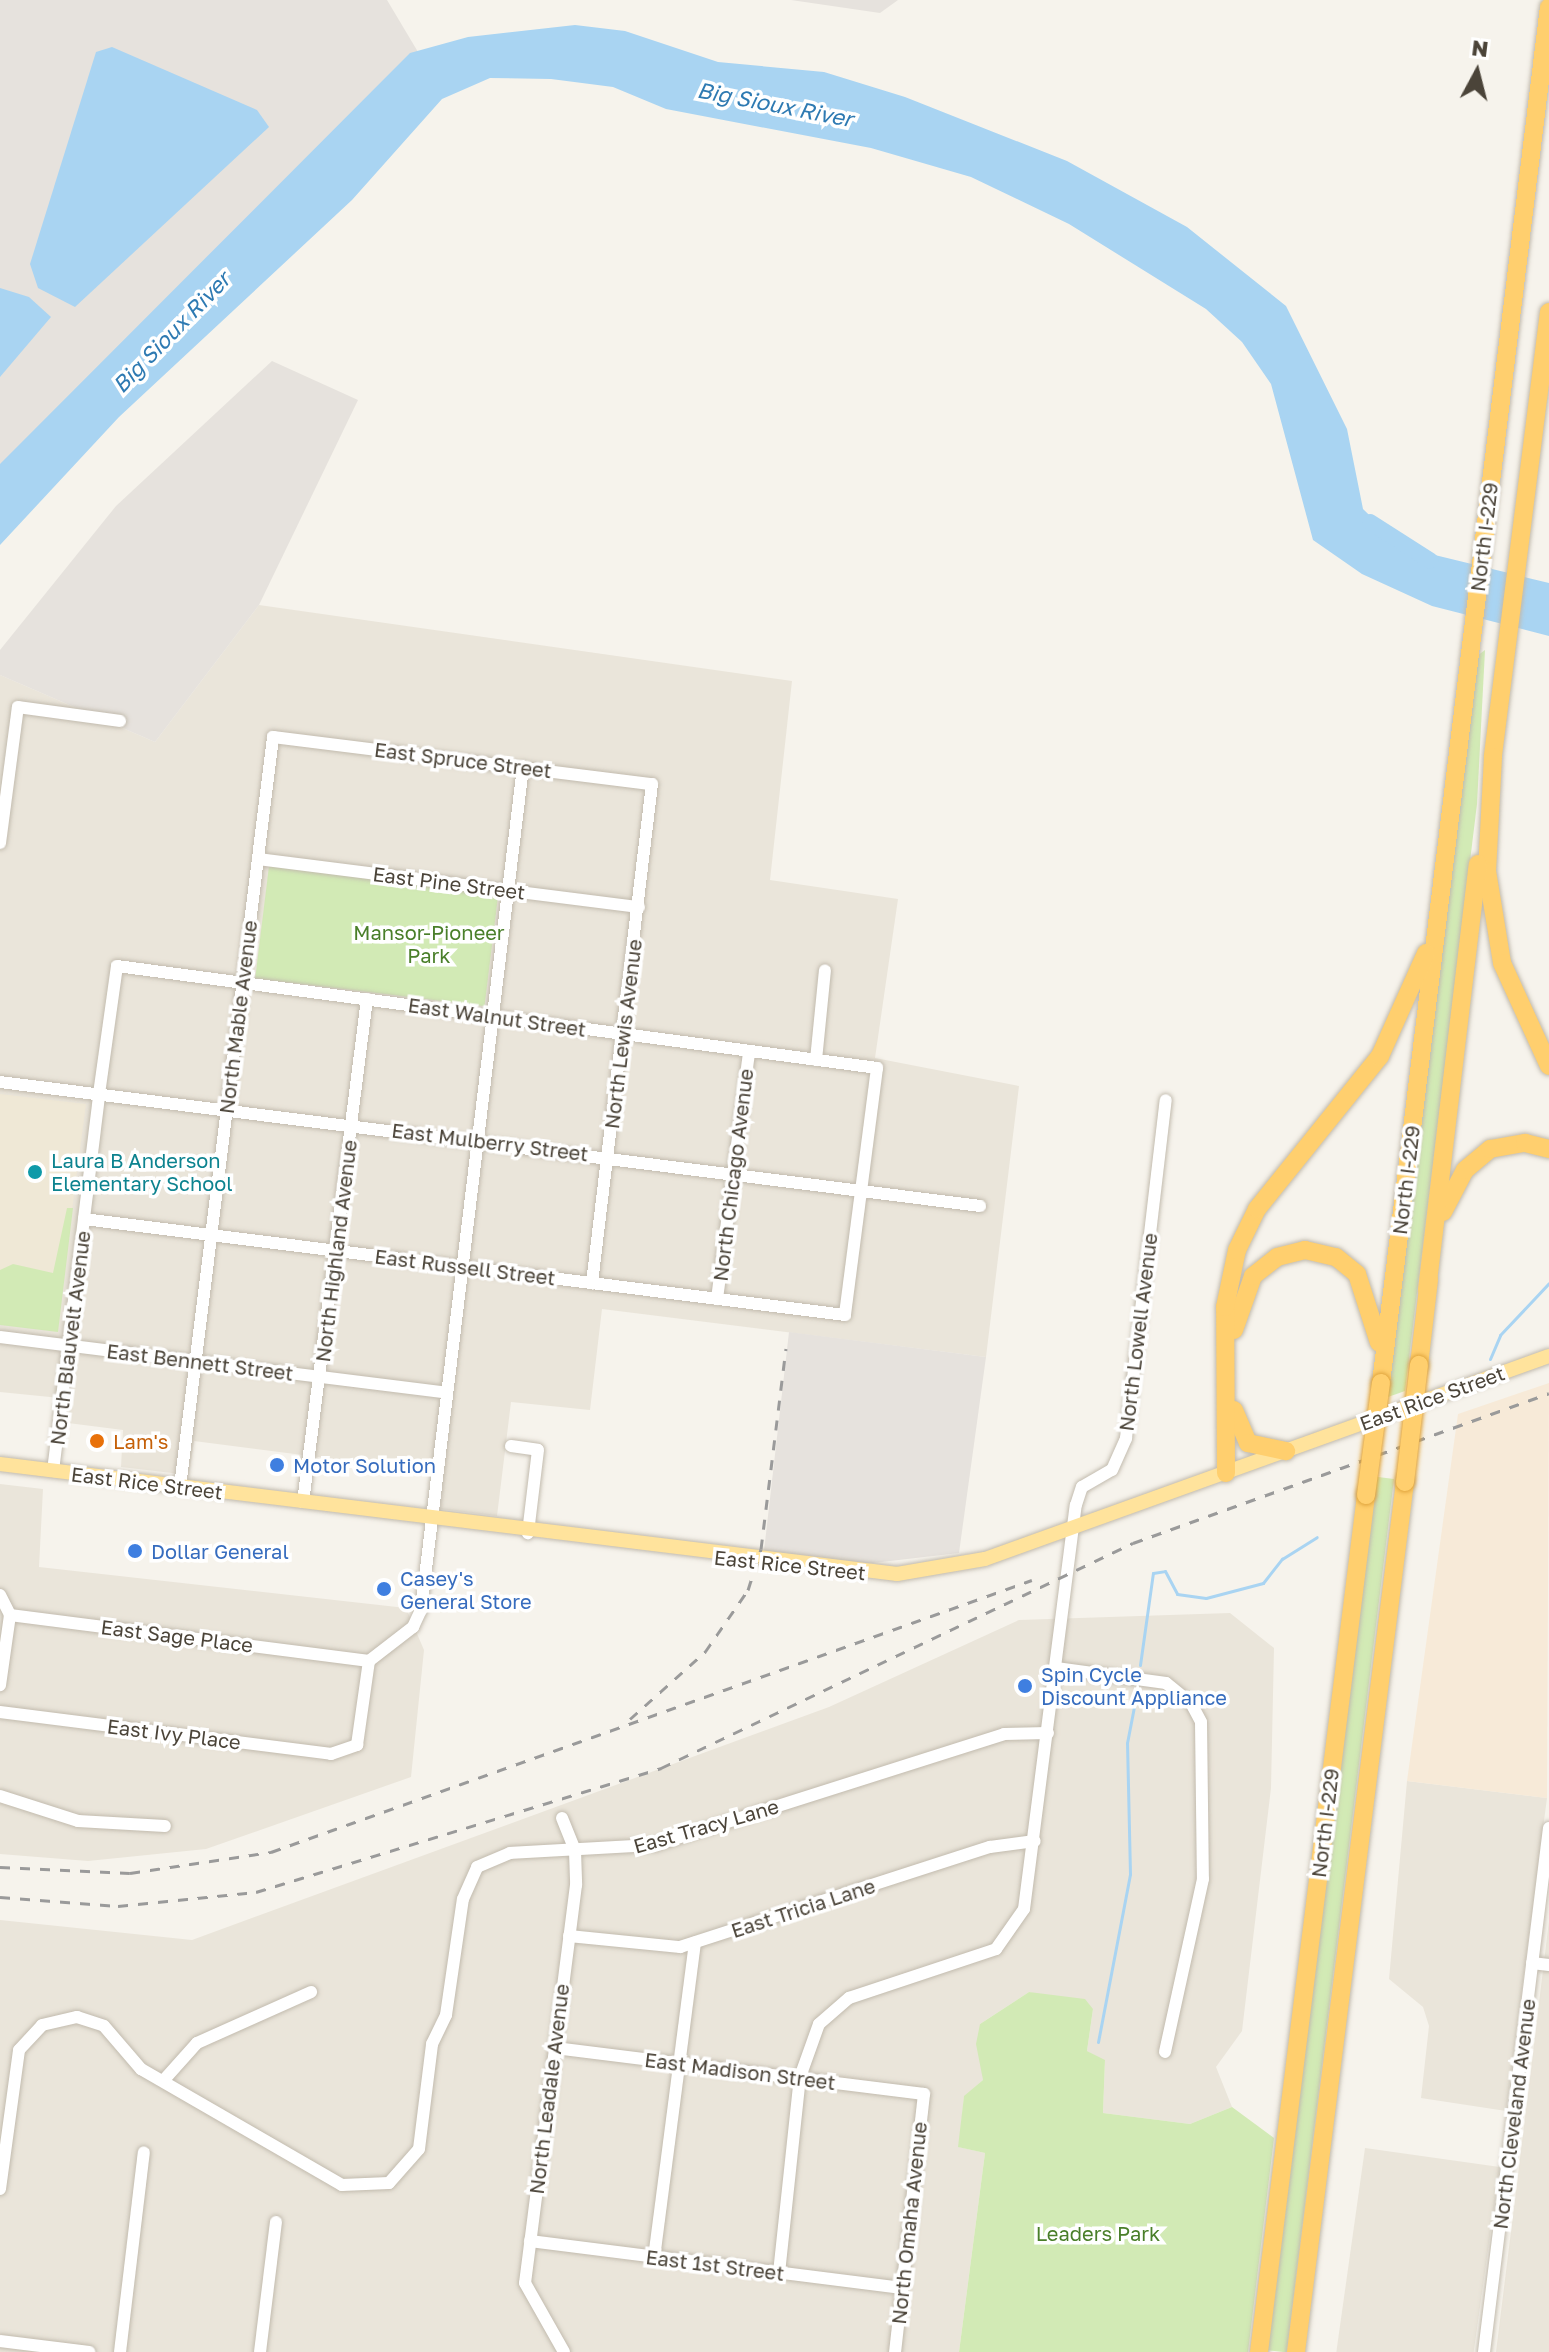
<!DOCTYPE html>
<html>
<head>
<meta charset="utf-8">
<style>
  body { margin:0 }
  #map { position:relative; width:1549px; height:2352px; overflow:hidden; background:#f6f3ec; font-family:"Golos Text",sans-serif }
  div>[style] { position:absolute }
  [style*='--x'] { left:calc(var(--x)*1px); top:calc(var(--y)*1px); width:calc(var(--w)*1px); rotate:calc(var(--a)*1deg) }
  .residential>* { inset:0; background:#eae5da; transform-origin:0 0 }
  .commercial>* { inset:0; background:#f7ead8 }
  .industrial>* { inset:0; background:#e6e2dd }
  .education>* { inset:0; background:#efe8d6 }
  .green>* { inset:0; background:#d2eab5; transform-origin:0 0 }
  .water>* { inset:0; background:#a9d4f2 }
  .stream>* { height:3px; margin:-1.5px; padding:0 1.5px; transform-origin:1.5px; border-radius:1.5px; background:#a9d4f2 }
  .river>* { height:16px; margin:-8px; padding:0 8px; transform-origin:8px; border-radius:8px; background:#a9d4f2 }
  .roads { filter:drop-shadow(0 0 2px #c2bbae) drop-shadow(0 0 2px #c2bbae) }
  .minor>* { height:12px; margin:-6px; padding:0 6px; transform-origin:6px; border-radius:6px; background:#fff }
  .major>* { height:14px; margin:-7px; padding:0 7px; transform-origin:7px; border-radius:7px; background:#ffe39c }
  .highway>* { height:18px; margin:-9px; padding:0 9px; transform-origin:9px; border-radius:9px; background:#ffcf6e }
  .rail>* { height:3px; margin-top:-1.5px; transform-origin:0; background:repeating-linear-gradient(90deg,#9a9a9a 0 10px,transparent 0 20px) }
  .bridges { filter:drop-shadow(0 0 2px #e0a43c) drop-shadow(0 0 2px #e0a43c) }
  .highway-bridge>* { height:18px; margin:-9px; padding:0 9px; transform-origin:9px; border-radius:9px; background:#ffcf6e }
  .dots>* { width:22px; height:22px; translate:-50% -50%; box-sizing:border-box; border:4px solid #fff; border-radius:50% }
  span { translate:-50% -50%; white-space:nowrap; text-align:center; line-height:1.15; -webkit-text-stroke:7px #fff; paint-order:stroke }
  .street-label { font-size:20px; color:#4b4439 }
  .park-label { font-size:20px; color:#4a7f2a }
  .culture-label { font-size:20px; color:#0d838f }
  .left { translate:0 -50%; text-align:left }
  .food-label { font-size:20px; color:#c56008 }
  .shop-label { font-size:20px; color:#366cbe }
  .water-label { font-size:22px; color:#2e7ab2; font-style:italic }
  .north { position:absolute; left:1437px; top:32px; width:80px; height:80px; -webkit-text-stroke:6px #fff; paint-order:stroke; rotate:7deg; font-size:22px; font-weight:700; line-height:32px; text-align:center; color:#4b4439 }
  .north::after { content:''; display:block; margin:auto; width:28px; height:36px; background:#4b4439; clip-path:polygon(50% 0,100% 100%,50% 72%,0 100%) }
</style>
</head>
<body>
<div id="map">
  <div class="residential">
    <i style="clip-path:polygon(259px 605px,792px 681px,770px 880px,898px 899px,875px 1058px,1019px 1086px,986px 1357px,602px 1309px,590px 1410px,511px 1402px,497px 1516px,440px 1509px,443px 1473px,194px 1441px,189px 1475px,121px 1467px,123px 1430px,68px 1423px,70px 1399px,0 1392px,0 675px,155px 742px)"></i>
    <i style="clip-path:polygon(0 1484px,43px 1489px,39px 1567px,406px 1608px,424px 1650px,411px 1777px,206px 1849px,88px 1861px,0 1854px)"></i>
    <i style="clip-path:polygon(1230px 1613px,1274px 1648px,1271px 1788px,1242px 2031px,1216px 2067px,1232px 2107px,1190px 2124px,1103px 2113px,1105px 2061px,1087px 2051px,1093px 2009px,1029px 1992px,980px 2024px,983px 2080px,964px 2097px,959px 2147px,985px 2153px,959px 2352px,0 2352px,0 1920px,192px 1940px,829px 1707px,1019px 1620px)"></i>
    <i style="clip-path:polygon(1407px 1781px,1547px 1798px,1506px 2111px,1421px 2098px,1429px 2026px,1423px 2007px,1389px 1979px)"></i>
    <i style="clip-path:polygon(1549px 1921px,1549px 2352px,1496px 2352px,1516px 2191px)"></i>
    <i style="left:1365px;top:2148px;width:136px;height:206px;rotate:8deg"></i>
  </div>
  <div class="commercial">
    <i style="clip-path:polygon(1549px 1383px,1547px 1798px,1407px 1781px,1458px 1414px)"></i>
  </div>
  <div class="industrial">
    <i style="clip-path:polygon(0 0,387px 0,424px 62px,0 488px)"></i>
    <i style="clip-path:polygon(791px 0,898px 0,880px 13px)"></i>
    <i style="clip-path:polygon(272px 361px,358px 400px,259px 605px,155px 742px,0 675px,0 650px,116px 506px)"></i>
    <i style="clip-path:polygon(789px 1332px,986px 1357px,959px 1553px,864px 1564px,764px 1551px)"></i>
  </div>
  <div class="education">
    <i style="clip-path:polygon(0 1094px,86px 1104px,64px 1271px,0 1323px)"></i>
  </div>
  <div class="green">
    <i style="clip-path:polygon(1485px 650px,1477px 804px,1405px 1391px,1388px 1397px,1477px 656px)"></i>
    <i style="left:269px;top:866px;width:231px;height:113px;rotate:7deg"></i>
    <i style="clip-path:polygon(67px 1208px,73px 1208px,58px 1332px,0 1325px,0 1270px,13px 1264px,53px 1273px)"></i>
    <i style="left:1394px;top:1479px;width:880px;height:20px;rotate:97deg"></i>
    <i style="clip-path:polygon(1029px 1992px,1085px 1999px,1093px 2009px,1087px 2051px,1105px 2060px,1103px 2113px,1190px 2124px,1232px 2107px,1274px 2138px,1248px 2352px,959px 2352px,985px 2153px,958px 2147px,964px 2096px,983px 2080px,976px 2044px,980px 2024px)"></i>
  </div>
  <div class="water">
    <i style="clip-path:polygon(575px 25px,625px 31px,718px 62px,824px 72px,905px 97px,1067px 161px,1187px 227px,1286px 306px,1347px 429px,1363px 509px,1402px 547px,1549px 583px,1549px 636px,1432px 606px,1362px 574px,1313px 540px,1271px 384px,1242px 342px,1206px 309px,1069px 224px,971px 177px,871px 148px,666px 109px,613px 87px,551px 79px,490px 78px,442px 99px,352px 200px,119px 417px,0 545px,0 464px,410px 53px,468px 37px)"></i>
    <i style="clip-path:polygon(112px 47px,257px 110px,269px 127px,75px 307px,38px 288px,30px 264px,96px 52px)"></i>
    <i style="clip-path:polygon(0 288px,29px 297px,51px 317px,0 377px)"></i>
  </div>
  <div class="stream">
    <i style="--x:1490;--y:1359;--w:26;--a:-67"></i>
    <i style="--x:1500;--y:1335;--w:71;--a:-46.7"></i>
    <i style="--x:1140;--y:1665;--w:93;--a:-82"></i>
    <i style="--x:1153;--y:1573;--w:12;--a:-9"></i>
    <i style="--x:1165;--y:1571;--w:26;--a:62"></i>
    <i style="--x:1177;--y:1594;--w:29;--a:8"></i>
    <i style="--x:1206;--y:1598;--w:59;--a:-14.7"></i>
    <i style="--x:1263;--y:1583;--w:31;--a:-52"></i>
    <i style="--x:1282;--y:1559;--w:41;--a:-32.2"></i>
    <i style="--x:1098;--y:2042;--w:171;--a:-79.2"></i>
    <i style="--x:1130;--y:1874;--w:131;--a:-91.3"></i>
    <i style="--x:1127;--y:1743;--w:53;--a:-79.1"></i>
  </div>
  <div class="river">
    <i style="--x:1370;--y:522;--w:72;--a:32.6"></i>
  </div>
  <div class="roads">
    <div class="minor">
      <i style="--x:0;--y:843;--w:137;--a:-82.5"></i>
      <i style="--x:18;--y:707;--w:103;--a:7.8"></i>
      <i style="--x:258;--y:859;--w:384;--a:7.2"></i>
      <i style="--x:816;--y:1060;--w:90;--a:-84.3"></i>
      <i style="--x:0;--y:1082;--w:988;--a:7.21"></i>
      <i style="--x:717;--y:1299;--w:250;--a:-82.6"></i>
      <i style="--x:0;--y:1337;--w:450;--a:7.1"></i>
      <i style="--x:511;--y:1446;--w:27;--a:8"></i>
      <i style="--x:538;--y:1450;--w:84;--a:96.9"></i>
      <i style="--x:53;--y:1471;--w:380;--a:-83"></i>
      <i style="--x:99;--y:1094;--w:129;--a:-82"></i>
      <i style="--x:117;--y:966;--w:767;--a:7.64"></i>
      <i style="--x:877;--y:1068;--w:249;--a:97.4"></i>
      <i style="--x:845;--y:1315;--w:767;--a:-172.81"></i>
      <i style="--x:180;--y:1487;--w:756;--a:-82.93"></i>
      <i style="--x:273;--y:737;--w:382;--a:7.1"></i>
      <i style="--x:652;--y:784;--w:503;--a:96.86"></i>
      <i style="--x:303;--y:1502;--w:507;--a:-82.75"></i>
      <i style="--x:0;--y:1595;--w:22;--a:63"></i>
      <i style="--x:10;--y:1615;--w:71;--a:98.1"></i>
      <i style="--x:10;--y:1615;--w:362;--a:7.3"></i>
      <i style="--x:1056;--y:1668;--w:111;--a:7.8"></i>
      <i style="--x:1166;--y:1683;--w:32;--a:39"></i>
      <i style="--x:1191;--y:1703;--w:21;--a:62"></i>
      <i style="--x:1201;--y:1722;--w:157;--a:89.3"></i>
      <i style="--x:1203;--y:1879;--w:177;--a:102.4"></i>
      <i style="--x:0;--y:1712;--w:334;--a:7.2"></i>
      <i style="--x:331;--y:1754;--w:28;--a:-19"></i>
      <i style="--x:357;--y:1745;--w:85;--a:-81.9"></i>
      <i style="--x:369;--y:1661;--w:56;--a:-37.7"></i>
      <i style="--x:413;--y:1627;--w:19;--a:-65"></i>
      <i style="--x:421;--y:1610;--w:849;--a:-83.1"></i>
      <i style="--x:0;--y:1796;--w:82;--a:17.8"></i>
      <i style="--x:78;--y:1821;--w:87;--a:3.3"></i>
      <i style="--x:562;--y:1818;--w:35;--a:68"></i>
      <i style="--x:575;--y:1851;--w:34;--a:88"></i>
      <i style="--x:576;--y:1885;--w:401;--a:97.3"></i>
      <i style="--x:525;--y:2283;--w:79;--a:60.5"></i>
      <i style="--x:569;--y:1936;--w:112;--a:5.7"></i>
      <i style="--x:680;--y:1947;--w:326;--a:-17.9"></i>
      <i style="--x:990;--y:1847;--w:45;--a:-7.6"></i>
      <i style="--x:1532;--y:1963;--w:17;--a:7"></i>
      <i style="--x:555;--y:2048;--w:372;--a:7.1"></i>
      <i style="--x:924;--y:2094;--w:260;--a:96.4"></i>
      <i style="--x:163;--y:2081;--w:51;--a:-48.2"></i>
      <i style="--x:197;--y:2043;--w:125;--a:-24.1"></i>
      <i style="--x:0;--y:2189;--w:140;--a:-82.2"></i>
      <i style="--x:19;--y:2050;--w:34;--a:-47"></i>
      <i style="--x:42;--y:2025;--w:36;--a:-13"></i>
      <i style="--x:77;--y:2017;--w:28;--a:18"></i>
      <i style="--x:104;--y:2026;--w:57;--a:49.3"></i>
      <i style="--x:141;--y:2069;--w:232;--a:30"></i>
      <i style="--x:342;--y:2185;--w:47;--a:-2.4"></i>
      <i style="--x:389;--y:2183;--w:45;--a:-48.6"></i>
      <i style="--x:419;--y:2149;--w:106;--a:-82.9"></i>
      <i style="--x:432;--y:2044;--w:32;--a:-64"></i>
      <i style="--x:446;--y:2015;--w:117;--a:-81.7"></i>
      <i style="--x:463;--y:1899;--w:35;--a:-66"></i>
      <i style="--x:477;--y:1867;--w:36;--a:-23"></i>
      <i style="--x:510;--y:1853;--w:145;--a:-3.2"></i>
      <i style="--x:655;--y:1845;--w:366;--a:-17.6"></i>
      <i style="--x:1004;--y:1734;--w:44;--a:-1.3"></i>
      <i style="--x:530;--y:2241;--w:375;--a:7.2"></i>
      <i style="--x:654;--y:2258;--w:318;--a:-82.6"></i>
      <i style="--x:779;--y:2273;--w:197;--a:-83.9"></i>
      <i style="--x:800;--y:2077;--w:56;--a:-70.3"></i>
      <i style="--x:819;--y:2024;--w:40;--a:-41"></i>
      <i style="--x:849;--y:1998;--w:155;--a:-18.4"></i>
      <i style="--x:996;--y:1949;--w:49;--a:-55"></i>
      <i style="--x:1024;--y:1909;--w:407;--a:-82.7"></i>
      <i style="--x:1076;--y:1505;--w:19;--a:-72"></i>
      <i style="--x:1082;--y:1487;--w:34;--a:-30"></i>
      <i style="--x:1112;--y:1470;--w:35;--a:-66"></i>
      <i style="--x:1126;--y:1438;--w:340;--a:-83.3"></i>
      <i style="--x:0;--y:2341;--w:90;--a:7"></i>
      <i style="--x:120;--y:2352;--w:201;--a:-83.2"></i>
      <i style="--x:260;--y:2352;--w:131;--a:-83"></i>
      <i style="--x:1484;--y:2352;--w:528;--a:-82.93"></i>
    </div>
    <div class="major">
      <i style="--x:0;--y:1464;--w:904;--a:6.99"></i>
      <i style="--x:897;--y:1574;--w:89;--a:-9.7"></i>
      <i style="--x:985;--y:1559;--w:599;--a:-19.8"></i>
    </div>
    <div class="highway">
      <i style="--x:1549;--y:312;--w:449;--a:97.2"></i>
      <i style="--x:1493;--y:757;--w:114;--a:93"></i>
      <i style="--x:1487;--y:871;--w:93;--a:80.7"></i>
      <i style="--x:1502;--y:963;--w:113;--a:65.5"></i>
      <i style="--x:1443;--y:1212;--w:47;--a:-62.4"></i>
      <i style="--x:1465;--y:1170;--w:33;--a:-40"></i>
      <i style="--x:1490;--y:1149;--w:36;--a:-10"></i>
      <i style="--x:1525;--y:1143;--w:25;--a:14"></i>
      <i style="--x:1427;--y:1290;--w:429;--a:-83.2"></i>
      <i style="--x:1234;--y:1330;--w:57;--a:-70.6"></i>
      <i style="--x:1253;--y:1276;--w:31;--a:-38"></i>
      <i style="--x:1277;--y:1257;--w:29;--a:-14"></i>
      <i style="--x:1305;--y:1250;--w:32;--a:13"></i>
      <i style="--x:1336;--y:1257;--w:27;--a:39"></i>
      <i style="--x:1357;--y:1274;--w:72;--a:72.3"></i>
      <i style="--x:1419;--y:1365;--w:86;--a:-83.3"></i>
      <i style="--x:1381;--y:1383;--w:1386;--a:-83.04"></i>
      <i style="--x:1234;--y:1410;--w:36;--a:67"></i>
      <i style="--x:1248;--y:1443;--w:39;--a:12"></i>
      <i style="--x:1226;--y:1473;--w:166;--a:-90.3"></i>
      <i style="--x:1225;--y:1307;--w:58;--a:-78.1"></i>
      <i style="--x:1237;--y:1250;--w:46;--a:-64"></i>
      <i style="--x:1257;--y:1209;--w:196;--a:-51.2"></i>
      <i style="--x:1380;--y:1056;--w:113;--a:-65.9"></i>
      <i style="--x:1259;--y:2352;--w:864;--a:-82.88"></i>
      <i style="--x:1296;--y:2352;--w:877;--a:-82.86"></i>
    </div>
  </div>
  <div class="rail">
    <i style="--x:630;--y:1719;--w:101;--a:-41.8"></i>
    <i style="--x:705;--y:1652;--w:75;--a:-55.3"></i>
    <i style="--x:748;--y:1590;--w:43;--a:-72.4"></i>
    <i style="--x:761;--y:1549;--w:202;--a:-82.9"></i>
    <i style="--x:0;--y:1867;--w:130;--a:2.6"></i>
    <i style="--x:130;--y:1873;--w:143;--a:-8.5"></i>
    <i style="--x:271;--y:1852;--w:808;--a:-19.67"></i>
    <i style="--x:0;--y:1897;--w:118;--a:4.4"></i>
    <i style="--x:118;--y:1906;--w:139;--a:-5.8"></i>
    <i style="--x:256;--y:1892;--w:424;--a:-17"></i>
    <i style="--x:661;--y:1768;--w:523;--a:-25.49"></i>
    <i style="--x:1133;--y:1543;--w:442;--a:-19.8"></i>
  </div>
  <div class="bridges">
    <div class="highway-bridge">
      <i style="--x:1405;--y:1482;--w:118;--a:-83.2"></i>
      <i style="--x:1366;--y:1495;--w:113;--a:-82.4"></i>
    </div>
  </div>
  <div class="dots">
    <i style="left:35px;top:1172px;background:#0f9aa8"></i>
    <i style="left:97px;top:1441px;background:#e8710a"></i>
    <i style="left:277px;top:1465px;background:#3f7fe0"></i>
    <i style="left:135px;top:1551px;background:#3f7fe0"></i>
    <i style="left:384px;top:1589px;background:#3f7fe0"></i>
    <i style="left:1025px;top:1686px;background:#3f7fe0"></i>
  </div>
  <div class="street-label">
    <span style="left:1484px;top:537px;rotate:-83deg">North I-229</span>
    <span style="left:463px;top:760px;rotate:7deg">East Spruce Street</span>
    <span style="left:449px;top:883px;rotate:7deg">East Pine Street</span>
    <span style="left:238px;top:1017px;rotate:-83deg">North Mable Avenue</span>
    <span style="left:497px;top:1017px;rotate:8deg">East Walnut Street</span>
    <span style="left:623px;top:1034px;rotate:-83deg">North Lewis Avenue</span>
    <span style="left:490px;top:1142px;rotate:7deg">East Mulberry Street</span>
    <span style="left:733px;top:1175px;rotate:-83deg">North Chicago Avenue</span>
    <span style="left:1406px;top:1180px;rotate:-83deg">North I-229</span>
    <span style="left:336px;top:1251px;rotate:-83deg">North Highland Avenue</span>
    <span style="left:465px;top:1267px;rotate:7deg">East Russell Street</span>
    <span style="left:1138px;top:1332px;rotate:-83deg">North Lowell Avenue</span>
    <span style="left:70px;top:1338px;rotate:-83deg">North Blauvelt Avenue</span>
    <span style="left:200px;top:1362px;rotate:7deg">East Bennett Street</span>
    <span style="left:1432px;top:1398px;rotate:-20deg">East Rice Street</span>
    <span style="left:147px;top:1483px;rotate:7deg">East Rice Street</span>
    <span style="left:790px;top:1565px;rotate:6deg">East Rice Street</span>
    <span style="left:177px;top:1636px;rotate:7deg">East Sage Place</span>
    <span style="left:174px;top:1734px;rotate:7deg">East Ivy Place</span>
    <span style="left:1325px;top:1823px;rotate:-83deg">North I-229</span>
    <span style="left:706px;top:1826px;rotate:-16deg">East Tracy Lane</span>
    <span style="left:803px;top:1908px;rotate:-18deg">East Tricia Lane</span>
    <span style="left:740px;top:2071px;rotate:7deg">East Madison Street</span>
    <span style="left:549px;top:2089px;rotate:-83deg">North Leadale Avenue</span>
    <span style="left:1514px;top:2114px;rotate:-83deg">North Cleveland Avenue</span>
    <span style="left:909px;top:2223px;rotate:-84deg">North Omaha Avenue</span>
    <span style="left:715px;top:2265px;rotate:7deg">East 1st Street</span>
  </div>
  <div class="park-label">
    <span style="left:429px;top:944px">Mansor-Pioneer<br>Park</span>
    <span style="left:1098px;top:2233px">Leaders Park</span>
  </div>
  <div class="culture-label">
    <span class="left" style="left:51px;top:1172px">Laura B Anderson<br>Elementary School</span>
  </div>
  <div class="food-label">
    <span class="left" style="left:113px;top:1441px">Lam's</span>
  </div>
  <div class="shop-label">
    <span class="left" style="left:293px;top:1465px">Motor Solution</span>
    <span class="left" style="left:151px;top:1551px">Dollar General</span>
    <span class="left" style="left:400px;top:1590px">Casey's<br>General Store</span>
    <span class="left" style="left:1041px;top:1686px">Spin Cycle<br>Discount Appliance</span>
  </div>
  <div class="water-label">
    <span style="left:775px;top:104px;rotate:11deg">Big Sioux River</span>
    <span style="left:171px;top:332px;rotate:-46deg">Big Sioux River</span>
  </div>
  <div class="north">N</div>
</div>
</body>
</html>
